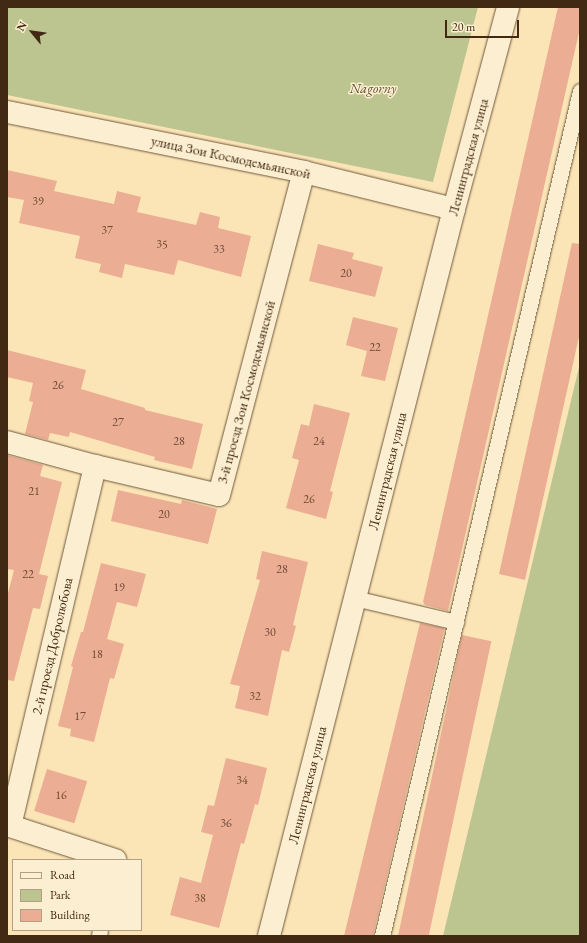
<!DOCTYPE html>
<html>
<head>
<meta charset="utf-8">
<style>
  body { margin:0 }
  #map { position:relative; width:587px; height:943px; overflow:hidden; background:#fbe5b7; font-family:"EB Garamond",serif }
  div>[style] { position:absolute }
  [style*='--x'] { left:calc(var(--x)*1px); top:calc(var(--y)*1px); width:calc(var(--w)*1px); rotate:calc(var(--a)*1deg) }
  .green>* { inset:0; background:#bcc590 }
  .building>* { inset:0; background:#ebad93; transform-origin:0 0 }
  .roads { filter:drop-shadow(0 0 1px #70583d) drop-shadow(0 0 1px #70583d) }
  .lane>* { height:15px; margin:-7.5px; padding:0 7.5px; transform-origin:7.5px; border-radius:7.5px; background:#fceed0 }
  .street>* { height:22px; margin:-11px; padding:0 11px; transform-origin:11px; border-radius:11px; background:#fceed0 }
  .secondary>* { height:22px; margin:-11px; padding:0 11px; transform-origin:11px; border-radius:11px; background:#fceed0 }
  span { translate:-50% -50%; white-space:nowrap; text-align:center; line-height:1.15; -webkit-text-stroke:3px #fceed0; paint-order:stroke }
  .number-label { font-size:12px; color:#6c4a34 }
  .number-label span { -webkit-text-stroke-width:0 }
  .park-label { font-size:14px; color:#605033; font-style:italic }
  .street-label { font-size:14px; color:#422914 }
  .frame { position:absolute; inset:0; border:8px solid #422914; pointer-events:none }
  .legend { position:absolute; left:12px; top:859px; width:130px; height:72px; box-sizing:border-box; background:#fceed0; border:1px solid #b29f85; margin:0; padding:5px 7px; list-style:none; font-size:12px; color:#422914 }
  .legend li { display:flex; align-items:center; gap:8px; height:20px }
  .legend b { width:20px; border:1px solid #b29f85 }
  .north { position:absolute; left:12px; top:12px; width:40px; height:40px; -webkit-text-stroke:3px #fceed0; paint-order:stroke; rotate:299deg; font-size:11px; font-weight:700; line-height:16px; text-align:center; color:#422914 }
  .north::after { content:''; display:block; margin:auto; width:14px; height:18px; background:#422914; clip-path:polygon(50% 0,100% 100%,50% 72%,0 100%) }
  .scale { position:absolute; left:445px; top:20px; width:74px; height:18px; box-sizing:border-box; border:2px solid #422914; border-top:0; padding-left:5px; font-size:12px; line-height:14px; white-space:nowrap; color:#422914; -webkit-text-stroke:3px #fceed0; paint-order:stroke }
</style>
</head>
<body>
<div id="map">
  <div class="green">
    <i style="clip-path:polygon(7px 7px,478px 7px,433px 182px,7px 95px)"></i>
    <i style="clip-path:polygon(580px 363px,580px 936px,443px 936px)"></i>
  </div>
  <div class="building">
    <i style="clip-path:polygon(558px 7px,580px 7px,580px 28px,448px 611px,425px 605px,423px 602px)"></i>
    <i style="clip-path:polygon(7px 170px,57px 181px,54px 191px,114px 204px,117px 191px,141px 197px,137px 212px,196px 225px,200px 212px,220px 217px,218px 228px,251px 236px,241px 277px,178px 260px,174px 275px,125px 264px,122px 278px,99px 272px,101px 264px,75px 258px,80px 236px,19px 223px,24px 200px,7px 197px)"></i>
    <i style="clip-path:polygon(572px 243px,580px 244px,580px 332px,525px 580px,499px 574px)"></i>
    <i style="clip-path:polygon(318px 244px,354px 253px,352px 259px,383px 267px,375px 297px,309px 281px)"></i>
    <i style="clip-path:polygon(353px 317px,398px 328px,385px 381px,361px 376px,367px 351px,346px 345px)"></i>
    <i style="clip-path:polygon(7px 350px,86px 370px,81px 389px,145px 408px,145px 410px,203px 424px,192px 469px,154px 460px,155px 457px,70px 432px,69px 437px,50px 433px,48px 440px,25px 434px,33px 402px,29px 401px,33px 383px,7px 377px)"></i>
    <i style="clip-path:polygon(314px 404px,350px 413px,330px 491px,333px 492px,326px 519px,286px 508px,299px 460px,292px 458px,301px 424px,309px 426px)"></i>
    <i style="clip-path:polygon(7px 455px,43px 465px,40px 476px,62px 482px,39px 574px,48px 576px,40px 609px,33px 608px,14px 681px,7px 680px,7px 597px,14px 570px,7px 569px)"></i>
    <i style="clip-path:polygon(118px 490px,181px 504px,182px 500px,217px 509px,208px 544px,111px 521px)"></i>
    <i style="clip-path:polygon(262px 551px,308px 562px,293px 625px,296px 626px,289px 652px,282px 650px,268px 716px,235px 708px,240px 686px,230px 684px,260px 580px,256px 579px)"></i>
    <i style="clip-path:polygon(101px 563px,146px 574px,137px 607px,117px 602px,107px 639px,124px 644px,114px 679px,110px 678px,94px 742px,70px 736px,71px 729px,58px 726px,73px 667px,71px 666px,81px 632px,83px 632px)"></i>
    <i style="clip-path:polygon(420px 623px,444px 628px,444px 631px,373px 936px,344px 936px)"></i>
    <i style="left:462px;top:635px;width:30px;height:309px;rotate:12deg"></i>
    <i style="clip-path:polygon(226px 758px,267px 768px,258px 805px,255px 804px,244px 844px,241px 843px,219px 928px,170px 915px,180px 877px,201px 883px,213px 835px,201px 832px,208px 805px,214px 806px)"></i>
    <i style="left:47px;top:769px;width:42px;height:44px;rotate:17deg"></i>
  </div>
  <div class="roads">
    <div class="lane">
      <i style="--x:354;--y:598;--w:105;--a:13.2"></i>
      <i style="--x:99;--y:936;--w:6;--a:-81"></i>
      <i style="--x:382;--y:936;--w:868;--a:-76.81"></i>
    </div>
    <div class="street">
      <i style="--x:7;--y:112;--w:303;--a:11.4"></i>
      <i style="--x:304;--y:172;--w:154;--a:13.9"></i>
      <i style="--x:7;--y:442;--w:91;--a:15.3"></i>
      <i style="--x:95;--y:466;--w:127;--a:13.2"></i>
      <i style="--x:219;--y:495;--w:334;--a:-75.3"></i>
      <i style="--x:7;--y:825;--w:114;--a:18"></i>
      <i style="--x:10;--y:826;--w:370;--a:-76.7"></i>
    </div>
    <div class="secondary">
      <i style="--x:269;--y:936;--w:750;--a:-75.72"></i>
      <i style="--x:454;--y:209;--w:209;--a:-75"></i>
    </div>
  </div>
  <div class="number-label">
    <span style="left:38px;top:202px">39</span>
    <span style="left:107px;top:231px">37</span>
    <span style="left:162px;top:245px">35</span>
    <span style="left:219px;top:250px">33</span>
    <span style="left:346px;top:274px">20</span>
    <span style="left:375px;top:348px">22</span>
    <span style="left:58px;top:386px">26</span>
    <span style="left:118px;top:423px">27</span>
    <span style="left:179px;top:442px">28</span>
    <span style="left:319px;top:442px">24</span>
    <span style="left:34px;top:492px">21</span>
    <span style="left:309px;top:500px">26</span>
    <span style="left:164px;top:515px">20</span>
    <span style="left:282px;top:570px">28</span>
    <span style="left:28px;top:575px">22</span>
    <span style="left:119px;top:588px">19</span>
    <span style="left:270px;top:633px">30</span>
    <span style="left:97px;top:655px">18</span>
    <span style="left:255px;top:697px">32</span>
    <span style="left:80px;top:717px">17</span>
    <span style="left:242px;top:781px">34</span>
    <span style="left:61px;top:796px">16</span>
    <span style="left:226px;top:824px">36</span>
    <span style="left:200px;top:899px">38</span>
  </div>
  <div class="park-label">
    <span style="left:373px;top:88px">Nagorny</span>
  </div>
  <div class="street-label">
    <span style="left:231px;top:157px;rotate:12deg">улица Зои Космодемьянской</span>
    <span style="left:468px;top:157px;rotate:-75deg">Ленинградская улица</span>
    <span style="left:246px;top:392px;rotate:-75deg">3-й проезд Зои Космодемьянской</span>
    <span style="left:387px;top:471px;rotate:-76deg">Ленинградская улица</span>
    <span style="left:52px;top:646px;rotate:-77deg">2-й проезд Добролюбова</span>
    <span style="left:307px;top:785px;rotate:-76deg">Ленинградская улица</span>
  </div>
  <div class="frame"></div>
  <ul class="legend">
  <li><b style="height:5px;background:#fceed0"></b>Road</li>
  <li><b style="height:11px;background:#bcc590"></b>Park</li>
  <li><b style="height:11px;background:#ebad93"></b>Building</li>
  </ul>
  <div class="north">N</div>
  <div class="scale">20 m</div>
</div>
</body>
</html>
